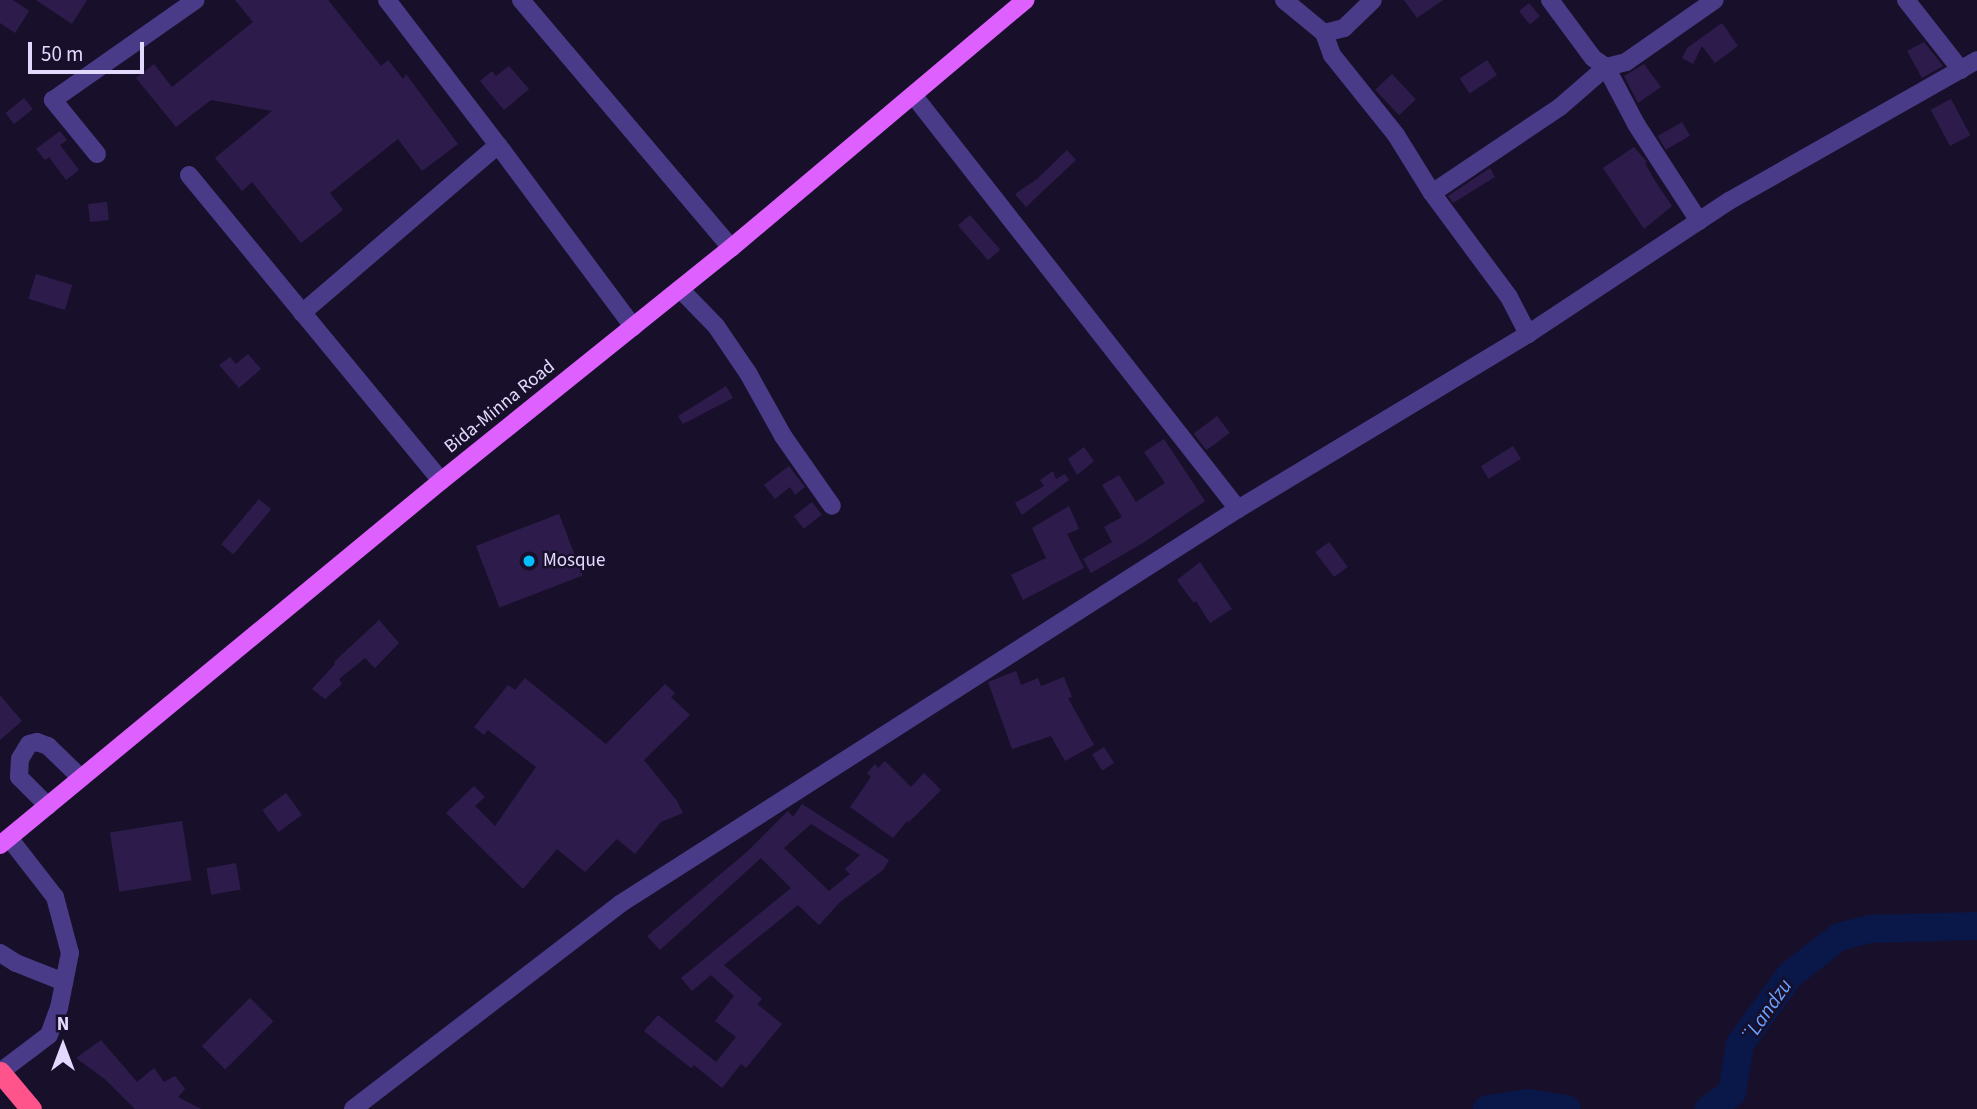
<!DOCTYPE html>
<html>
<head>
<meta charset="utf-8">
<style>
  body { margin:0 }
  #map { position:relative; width:1977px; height:1109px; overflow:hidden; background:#18102a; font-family:"Source Sans 3",sans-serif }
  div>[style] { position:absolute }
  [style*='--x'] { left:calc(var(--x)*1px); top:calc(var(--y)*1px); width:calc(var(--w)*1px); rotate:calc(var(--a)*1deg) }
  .river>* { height:28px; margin:-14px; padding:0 14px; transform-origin:14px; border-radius:14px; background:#0a1749 }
  .building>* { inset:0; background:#2d1c4b; transform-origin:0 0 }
  .minor>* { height:18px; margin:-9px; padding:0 9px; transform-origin:9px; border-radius:9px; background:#4a3b89 }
  .major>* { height:18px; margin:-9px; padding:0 9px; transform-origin:9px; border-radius:9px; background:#dd60ff }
  .highway>* { height:21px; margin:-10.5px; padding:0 10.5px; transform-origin:10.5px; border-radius:10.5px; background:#ff548b }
  .dots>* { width:19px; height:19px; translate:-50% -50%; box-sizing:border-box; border:4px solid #18102a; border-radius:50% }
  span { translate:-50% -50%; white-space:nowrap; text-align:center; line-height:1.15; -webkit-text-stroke:5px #18102a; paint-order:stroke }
  .street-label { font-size:19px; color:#e3d9ff }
  .poi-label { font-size:19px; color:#e3d9ff }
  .left { translate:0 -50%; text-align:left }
  .water-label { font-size:21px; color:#67a0ff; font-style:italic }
  .north { position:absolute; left:28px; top:1011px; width:70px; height:70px; -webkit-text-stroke:5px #18102a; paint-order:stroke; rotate:0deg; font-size:19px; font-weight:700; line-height:28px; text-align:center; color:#e3d9ff }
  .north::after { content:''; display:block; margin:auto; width:24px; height:32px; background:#e3d9ff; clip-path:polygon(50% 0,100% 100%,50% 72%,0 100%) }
  .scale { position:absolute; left:28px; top:42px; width:116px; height:32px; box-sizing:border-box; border:4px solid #e3d9ff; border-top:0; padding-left:9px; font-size:21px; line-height:24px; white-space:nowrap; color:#e3d9ff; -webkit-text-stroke:5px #18102a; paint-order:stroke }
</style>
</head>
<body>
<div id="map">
  <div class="river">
    <i style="--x:1487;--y:1109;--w:41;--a:-8.3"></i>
    <i style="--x:1528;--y:1103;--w:39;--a:9"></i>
    <i style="--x:1709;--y:1109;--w:28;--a:-35"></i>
    <i style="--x:1732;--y:1093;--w:50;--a:-80.7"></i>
    <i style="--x:1740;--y:1044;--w:85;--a:-54.1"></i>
    <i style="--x:1790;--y:975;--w:62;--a:-37.8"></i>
    <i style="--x:1839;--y:937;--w:31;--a:-15"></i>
    <i style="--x:1869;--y:929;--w:108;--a:-1.6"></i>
  </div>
  <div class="building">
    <i style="clip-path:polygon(0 0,13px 0,29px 11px,15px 33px,0 23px)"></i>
    <i style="clip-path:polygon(36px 0,87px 0,72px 24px)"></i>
    <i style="clip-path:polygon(235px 0,328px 0,381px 66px,388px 60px,403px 79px,406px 74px,458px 144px,422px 171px,398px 139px,330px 193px,343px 210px,301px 243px,252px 182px,242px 191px,215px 158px,272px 111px,211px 100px,176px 127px,136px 78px,154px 64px,172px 87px,253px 22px)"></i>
    <i style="clip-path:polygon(1404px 0,1443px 0,1417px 18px)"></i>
    <i style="left:1529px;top:3px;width:17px;height:13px;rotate:50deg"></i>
    <i style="clip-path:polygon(1722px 23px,1738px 46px,1715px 63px,1702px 46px,1693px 64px,1682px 58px,1687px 48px)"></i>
    <i style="clip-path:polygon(1924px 42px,1943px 66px,1922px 78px,1907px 51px)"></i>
    <i style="left:1487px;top:60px;width:18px;height:33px;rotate:56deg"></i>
    <i style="clip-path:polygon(1644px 64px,1661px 87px,1638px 103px,1624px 76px)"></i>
    <i style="clip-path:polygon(509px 66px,529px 89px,504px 110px,480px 81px,492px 71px,496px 76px)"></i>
    <i style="left:1392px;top:74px;width:35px;height:23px;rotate:47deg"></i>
    <i style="left:24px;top:98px;width:14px;height:24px;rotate:51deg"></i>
    <i style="left:1951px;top:99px;width:41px;height:23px;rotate:62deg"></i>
    <i style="left:1682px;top:122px;width:16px;height:28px;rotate:60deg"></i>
    <i style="clip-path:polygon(60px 131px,67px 140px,60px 145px,79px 170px,66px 180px,49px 157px,45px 160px,36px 149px)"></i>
    <i style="clip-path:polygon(1634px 147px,1647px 162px,1645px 163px,1655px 181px,1672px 206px,1644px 229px,1603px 168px)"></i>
    <i style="clip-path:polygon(1067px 150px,1076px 160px,1026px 207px,1015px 194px,1037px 179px)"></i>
    <i style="clip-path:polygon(1490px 168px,1495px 177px,1453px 203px,1448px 196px)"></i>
    <i style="left:107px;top:202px;width:18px;height:19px;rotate:84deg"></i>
    <i style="left:970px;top:215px;width:46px;height:16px;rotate:49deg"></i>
    <i style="left:36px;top:274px;width:38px;height:26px;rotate:17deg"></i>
    <i style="clip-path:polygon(248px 354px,261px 369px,239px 388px,219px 365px,230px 357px,236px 364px)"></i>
    <i style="clip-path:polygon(726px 386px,733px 398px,683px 424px,678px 416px)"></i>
    <i style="left:1217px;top:416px;width:21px;height:29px;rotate:53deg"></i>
    <i style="clip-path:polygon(1164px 439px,1205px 501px,1143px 543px,1091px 573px,1083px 559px,1112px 542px,1104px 527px,1122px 517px,1102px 485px,1119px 475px,1136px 502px,1165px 483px,1144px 452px)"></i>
    <i style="left:1513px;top:446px;width:15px;height:38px;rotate:58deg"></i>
    <i style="clip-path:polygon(1084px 447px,1094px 461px,1077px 475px,1068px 459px)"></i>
    <i style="clip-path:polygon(789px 466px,805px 487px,795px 495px,790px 487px,775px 499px,764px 485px)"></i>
    <i style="clip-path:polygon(1053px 471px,1056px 479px,1065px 474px,1069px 480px,1022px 515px,1015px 503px,1044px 486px,1040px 480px)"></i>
    <i style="left:259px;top:499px;width:16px;height:59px;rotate:40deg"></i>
    <i style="left:812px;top:502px;width:16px;height:23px;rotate:52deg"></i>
    <i style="clip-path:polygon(1069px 506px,1079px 529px,1067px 534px,1084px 568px,1023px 600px,1011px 575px,1046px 558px,1032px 528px)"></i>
    <i style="left:559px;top:514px;width:66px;height:89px;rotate:69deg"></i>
    <i style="left:1329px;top:542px;width:31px;height:17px;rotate:53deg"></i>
    <i style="clip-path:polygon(1200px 562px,1232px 609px,1210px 623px,1196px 601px,1194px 603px,1177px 580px)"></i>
    <i style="clip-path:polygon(379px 620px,399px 643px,375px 668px,365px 658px,339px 679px,342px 684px,325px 699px,312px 689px,335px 664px,334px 662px)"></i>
    <i style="clip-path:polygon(1016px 671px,1021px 685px,1038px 678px,1041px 686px,1064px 677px,1072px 697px,1068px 698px,1094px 745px,1065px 761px,1051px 736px,1012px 749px,988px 682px)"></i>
    <i style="clip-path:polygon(525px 678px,606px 744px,665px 684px,675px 693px,671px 697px,690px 715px,644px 760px,677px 801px,683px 813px,661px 822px,635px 854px,617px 839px,585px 872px,557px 849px,523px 889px,446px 813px,474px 786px,485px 797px,475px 806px,495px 826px,536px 767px,488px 730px,484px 735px,474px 727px,508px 685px,515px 690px)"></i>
    <i style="clip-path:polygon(0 695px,22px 721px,0 740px)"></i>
    <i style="left:1104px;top:747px;width:19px;height:14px;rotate:58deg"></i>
    <i style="clip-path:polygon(885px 761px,911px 787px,924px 773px,941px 790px,909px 822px,907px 821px,893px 838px,850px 807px,871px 777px,867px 773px,875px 764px,878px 768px)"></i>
    <i style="left:286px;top:793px;width:27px;height:29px;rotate:54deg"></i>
    <i style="clip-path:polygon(evenodd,802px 804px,889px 860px,883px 870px,840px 902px,819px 925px,798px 905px,724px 965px,762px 999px,757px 1004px,782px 1024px,746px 1068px,741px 1064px,722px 1088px,694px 1065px,691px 1068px,644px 1031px,658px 1015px,716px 1062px,736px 1037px,715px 1021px,734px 996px,711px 975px,692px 991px,681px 978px,791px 888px,761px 858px,660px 950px,647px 936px,748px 851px,788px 811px,793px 817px,802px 804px,811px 824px,860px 855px,845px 869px,850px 874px,829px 891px,784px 848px,811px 824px)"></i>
    <i style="left:182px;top:821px;width:60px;height:73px;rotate:81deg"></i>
    <i style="left:236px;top:863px;width:27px;height:30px;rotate:80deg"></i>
    <i style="left:250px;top:998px;width:33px;height:68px;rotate:45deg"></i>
    <i style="clip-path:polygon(101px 1040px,137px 1082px,154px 1068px,164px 1082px,175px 1076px,185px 1089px,178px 1097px,201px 1109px,135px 1109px,106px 1080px,76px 1058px)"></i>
  </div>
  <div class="minor">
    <i style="--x:387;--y:0;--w:183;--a:52.6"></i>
    <i style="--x:521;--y:0;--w:325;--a:49.7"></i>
    <i style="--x:1284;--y:0;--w:52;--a:39.5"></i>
    <i style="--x:1324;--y:33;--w:21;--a:-14"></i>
    <i style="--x:1344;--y:28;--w:40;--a:-44"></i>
    <i style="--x:1550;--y:0;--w:72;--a:53.4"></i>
    <i style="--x:1593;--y:58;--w:16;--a:35"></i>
    <i style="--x:1606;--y:67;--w:21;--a:-14"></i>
    <i style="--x:1626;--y:62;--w:108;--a:-34.9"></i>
    <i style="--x:1906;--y:0;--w:89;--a:51.8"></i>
    <i style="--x:1324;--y:33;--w:23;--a:70"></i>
    <i style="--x:1332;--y:55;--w:102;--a:51.3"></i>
    <i style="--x:1396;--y:135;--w:68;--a:58.2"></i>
    <i style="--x:1432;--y:193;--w:129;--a:53.5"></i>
    <i style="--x:1509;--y:297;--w:42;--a:62.8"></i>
    <i style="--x:914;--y:96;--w:525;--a:51.89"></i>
    <i style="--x:97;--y:154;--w:70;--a:-129.2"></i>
    <i style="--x:53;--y:100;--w:174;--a:-35"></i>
    <i style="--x:189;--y:175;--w:396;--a:50.5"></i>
    <i style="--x:1432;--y:193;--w:154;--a:-33.9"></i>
    <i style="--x:1560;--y:107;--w:61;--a:-41"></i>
    <i style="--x:1606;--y:67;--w:64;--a:62.2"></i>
    <i style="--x:1636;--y:124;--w:116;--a:57"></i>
    <i style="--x:680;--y:289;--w:52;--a:45.8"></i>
    <i style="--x:716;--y:326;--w:57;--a:55.8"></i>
    <i style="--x:748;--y:373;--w:72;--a:60.9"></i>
    <i style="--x:783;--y:436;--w:85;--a:55"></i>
    <i style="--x:302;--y:313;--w:258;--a:-40.6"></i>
    <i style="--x:498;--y:145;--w:227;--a:53.4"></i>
    <i style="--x:48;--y:806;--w:41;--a:-135"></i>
    <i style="--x:19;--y:777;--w:18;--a:-87"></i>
    <i style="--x:20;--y:759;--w:17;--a:-59"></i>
    <i style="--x:29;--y:744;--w:8;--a:-14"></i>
    <i style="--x:37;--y:742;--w:12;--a:20"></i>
    <i style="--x:48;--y:746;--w:46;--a:44.1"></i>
    <i style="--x:0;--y:953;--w:19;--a:32"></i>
    <i style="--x:16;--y:963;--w:52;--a:21.6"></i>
    <i style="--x:0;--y:1072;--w:61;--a:-37.1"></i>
    <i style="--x:49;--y:1035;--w:29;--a:-70"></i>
    <i style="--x:59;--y:1008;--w:56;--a:-78.7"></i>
    <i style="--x:70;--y:953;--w:58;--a:-105"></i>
    <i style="--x:55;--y:897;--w:75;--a:-127.9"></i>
    <i style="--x:353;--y:1109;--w:337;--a:-37.5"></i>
    <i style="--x:620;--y:904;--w:733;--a:-32.59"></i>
    <i style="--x:1238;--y:509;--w:339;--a:-31.1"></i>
    <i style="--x:1528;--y:334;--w:241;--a:-33.5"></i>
    <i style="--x:1729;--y:201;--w:285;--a:-29.6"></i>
  </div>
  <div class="major">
    <i style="--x:0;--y:845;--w:572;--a:-39.54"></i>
    <i style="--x:441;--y:481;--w:372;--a:-38.8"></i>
    <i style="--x:731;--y:248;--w:385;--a:-40.1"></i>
  </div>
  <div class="highway">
    <i style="--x:0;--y:1072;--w:48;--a:50"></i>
  </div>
  <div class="dots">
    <i style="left:529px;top:561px;background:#05beff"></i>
  </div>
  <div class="street-label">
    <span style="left:500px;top:407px;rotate:-39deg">Bida-Minna Road</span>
  </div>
  <div class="poi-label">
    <span class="left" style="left:543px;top:561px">Mosque</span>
  </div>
  <div class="water-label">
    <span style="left:1766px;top:1011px;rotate:-55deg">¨Landzu</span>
  </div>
  <div class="north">N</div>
  <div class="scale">50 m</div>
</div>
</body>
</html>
